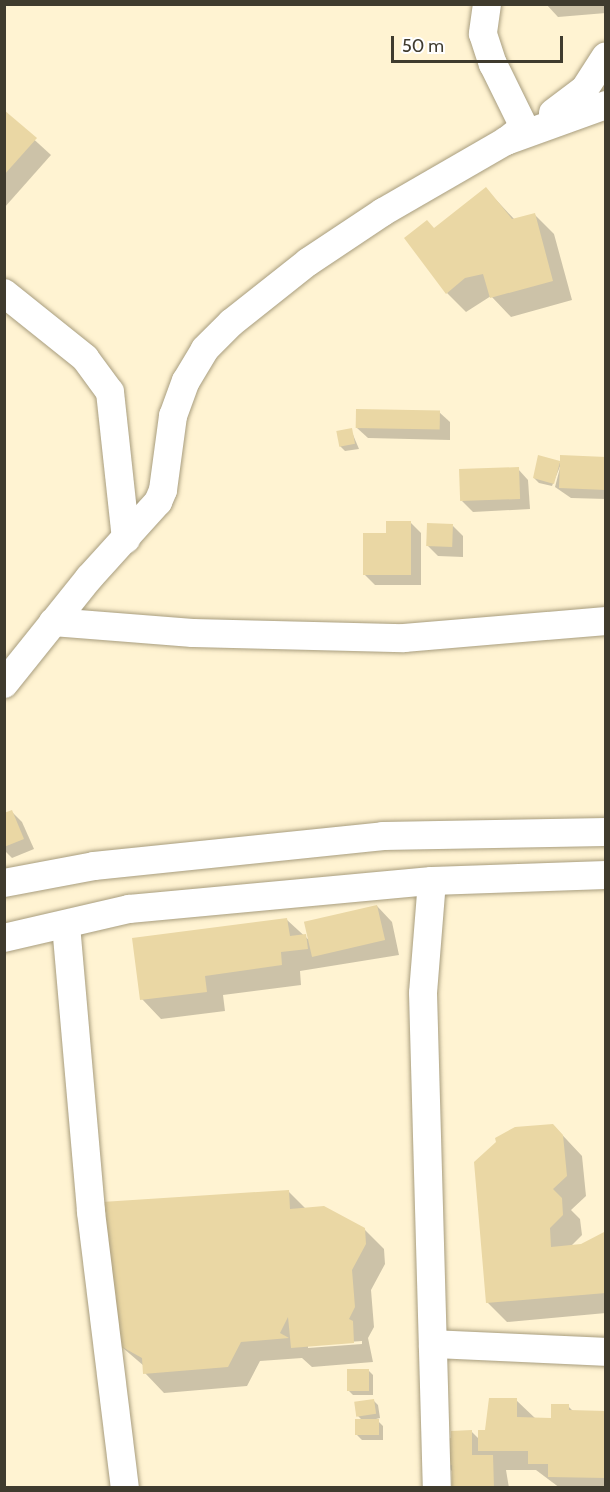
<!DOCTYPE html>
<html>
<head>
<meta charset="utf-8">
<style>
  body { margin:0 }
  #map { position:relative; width:610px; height:1492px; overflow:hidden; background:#fff3d2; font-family:Cabin,sans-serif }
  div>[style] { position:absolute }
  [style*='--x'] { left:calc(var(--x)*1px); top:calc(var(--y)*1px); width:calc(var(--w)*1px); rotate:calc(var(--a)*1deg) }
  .shadow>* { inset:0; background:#0003 }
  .building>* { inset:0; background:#ead7a4; transform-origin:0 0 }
  .roads { filter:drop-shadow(0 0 2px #a89d7e) drop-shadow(0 0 2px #a89d7e) }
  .minor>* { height:28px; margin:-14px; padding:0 14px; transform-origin:14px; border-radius:14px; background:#fff }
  span { translate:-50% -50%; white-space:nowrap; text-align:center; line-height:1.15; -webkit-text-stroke:5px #fff; paint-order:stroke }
  .frame { position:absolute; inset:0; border:6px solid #3f3b2e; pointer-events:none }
  .scale { position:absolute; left:391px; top:36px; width:172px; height:27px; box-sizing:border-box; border:3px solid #3f3b2e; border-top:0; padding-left:8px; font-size:18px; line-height:21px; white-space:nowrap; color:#3f3b2e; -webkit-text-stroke:4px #fff; paint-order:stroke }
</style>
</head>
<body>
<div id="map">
  <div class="shadow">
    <i style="clip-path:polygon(546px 4px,606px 4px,606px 13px,558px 17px)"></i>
    <i style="clip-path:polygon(4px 112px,51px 155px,4px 208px)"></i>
    <i style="clip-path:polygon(486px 189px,515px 220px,535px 215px,554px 234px,572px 300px,511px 317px,491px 296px,466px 312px,447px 293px)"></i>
    <i style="clip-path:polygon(439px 412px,450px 422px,450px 440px,368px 438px,357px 428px)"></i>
    <i style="clip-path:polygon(351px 430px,359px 449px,345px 451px,340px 446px)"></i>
    <i style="clip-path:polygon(540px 457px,561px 463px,606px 458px,606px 499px,571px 498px,555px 487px,561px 464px,552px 486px,539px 483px,534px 478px)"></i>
    <i style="clip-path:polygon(518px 469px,528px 480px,530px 509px,473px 512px,462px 501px)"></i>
    <i style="clip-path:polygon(411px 523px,421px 533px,421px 585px,375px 585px,364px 574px,387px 535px)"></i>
    <i style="clip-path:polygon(453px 526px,463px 536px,463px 557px,438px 556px,428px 546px)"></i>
    <i style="clip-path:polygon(11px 811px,22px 822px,34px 849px,12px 858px,4px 850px,4px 814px)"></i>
    <i style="clip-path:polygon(377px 906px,392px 922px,399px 955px,300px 971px,301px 985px,223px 995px,225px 1011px,161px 1019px,142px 999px,287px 920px,310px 941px)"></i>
    <i style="clip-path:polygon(553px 1125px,582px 1156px,586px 1196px,571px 1210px,580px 1219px,582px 1235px,570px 1247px,582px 1246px,606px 1233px,606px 1313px,507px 1322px,487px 1302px)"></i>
    <i style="clip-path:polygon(evenodd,289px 1192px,306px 1209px,364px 1229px,384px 1249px,385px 1264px,371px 1290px,374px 1327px,368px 1338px,373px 1362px,312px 1367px,302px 1358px,260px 1361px,247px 1386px,164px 1393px,145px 1373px,144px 1366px,116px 1342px,289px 1192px,362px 1341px,362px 1344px,308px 1348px,308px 1345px,362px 1341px)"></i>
    <i style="clip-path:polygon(368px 1370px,373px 1375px,373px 1395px,353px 1395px,348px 1390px)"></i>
    <i style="clip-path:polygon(373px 1400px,378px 1405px,380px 1418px,376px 1419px,383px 1426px,383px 1440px,362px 1440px,357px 1435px,363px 1421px,358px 1416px)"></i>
    <i style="clip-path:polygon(516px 1400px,536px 1419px,553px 1419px,568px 1406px,574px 1412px,606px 1412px,606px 1488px,560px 1488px,536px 1470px,506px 1470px,509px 1488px,454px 1488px,454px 1473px,445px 1464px,471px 1431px,480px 1440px)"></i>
  </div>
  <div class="building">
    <i style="clip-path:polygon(4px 110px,37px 138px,4px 175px)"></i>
    <i style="clip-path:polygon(486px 187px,512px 219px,535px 213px,553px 281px,490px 298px,483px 274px,465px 278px,446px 294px,404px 238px,427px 220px,434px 228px)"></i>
    <i style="left:356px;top:409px;width:84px;height:19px;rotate:1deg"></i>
    <i style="left:352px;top:428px;width:16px;height:16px;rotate:79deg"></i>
    <i style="clip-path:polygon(538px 455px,560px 461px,560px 455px,606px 457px,606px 490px,559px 488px,560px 462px,554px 484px,533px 478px)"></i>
    <i style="left:519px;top:467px;width:32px;height:60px;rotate:88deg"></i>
    <i style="clip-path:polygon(386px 521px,411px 521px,411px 575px,363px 575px,363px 533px,386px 533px)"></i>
    <i style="left:427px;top:523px;width:26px;height:23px;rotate:2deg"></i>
    <i style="clip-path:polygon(12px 810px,24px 839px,4px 847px,4px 813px)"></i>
    <i style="left:377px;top:905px;width:36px;height:75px;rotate:77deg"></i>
    <i style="clip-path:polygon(287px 918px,290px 936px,306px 934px,308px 949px,281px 952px,282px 965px,205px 976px,207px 992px,140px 1000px,132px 938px)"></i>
    <i style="clip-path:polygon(553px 1124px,563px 1135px,567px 1176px,553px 1189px,562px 1198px,563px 1215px,550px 1228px,551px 1247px,581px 1244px,606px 1231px,606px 1293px,486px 1303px,474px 1162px,496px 1142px,495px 1138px,515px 1127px)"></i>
    <i style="clip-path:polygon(289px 1190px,290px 1209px,324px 1206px,365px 1228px,366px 1244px,352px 1270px,355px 1307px,349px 1319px,353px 1321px,354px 1343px,291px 1348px,288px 1317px,280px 1333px,289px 1338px,241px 1342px,228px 1367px,143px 1374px,142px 1358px,115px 1343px,102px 1202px)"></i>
    <i style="left:347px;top:1369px;width:22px;height:22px"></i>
    <i style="clip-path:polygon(489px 1398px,517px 1398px,517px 1417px,551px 1418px,551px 1404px,569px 1404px,569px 1410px,606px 1411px,606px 1478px,548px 1477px,548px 1464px,528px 1464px,528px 1451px,478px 1451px,478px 1430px,485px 1430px)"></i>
    <i style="left:374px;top:1399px;width:15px;height:20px;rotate:82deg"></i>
    <i style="left:379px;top:1419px;width:16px;height:24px;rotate:90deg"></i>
    <i style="clip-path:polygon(472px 1430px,472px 1455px,493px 1455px,494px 1488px,452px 1488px,452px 1465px,444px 1465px,443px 1439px,451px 1438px,451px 1431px)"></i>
  </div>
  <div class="roads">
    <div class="minor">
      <i style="--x:487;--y:4;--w:30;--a:98"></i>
      <i style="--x:483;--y:34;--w:32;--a:72"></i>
      <i style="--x:493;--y:64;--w:70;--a:63.8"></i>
      <i style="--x:524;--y:127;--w:23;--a:142"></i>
      <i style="--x:553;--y:113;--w:39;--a:-37"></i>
      <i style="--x:584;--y:90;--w:40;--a:-57.1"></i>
      <i style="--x:4;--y:293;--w:104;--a:38.7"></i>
      <i style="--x:85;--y:358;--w:42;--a:53.7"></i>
      <i style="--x:110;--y:392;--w:148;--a:83.8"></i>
      <i style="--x:53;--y:622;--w:140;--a:4.5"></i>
      <i style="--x:193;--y:633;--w:211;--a:1.4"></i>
      <i style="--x:404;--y:638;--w:203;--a:-4.8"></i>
      <i style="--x:4;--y:684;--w:136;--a:-51.3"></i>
      <i style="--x:89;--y:578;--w:103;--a:-47.8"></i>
      <i style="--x:158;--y:502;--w:13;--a:-67"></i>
      <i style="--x:163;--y:490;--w:75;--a:-82.3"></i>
      <i style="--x:173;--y:416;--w:37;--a:-70"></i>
      <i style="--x:186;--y:381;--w:37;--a:-59"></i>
      <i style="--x:205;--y:349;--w:37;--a:-45"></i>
      <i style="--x:231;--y:323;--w:98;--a:-38.4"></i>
      <i style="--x:308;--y:262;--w:90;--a:-33.7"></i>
      <i style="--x:383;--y:212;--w:142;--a:-30"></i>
      <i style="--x:506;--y:141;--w:106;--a:-19.8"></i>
      <i style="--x:432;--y:881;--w:112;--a:94.6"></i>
      <i style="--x:423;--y:993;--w:495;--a:88.4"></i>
      <i style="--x:4;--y:883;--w:92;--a:-10.7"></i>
      <i style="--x:94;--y:866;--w:291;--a:-5.9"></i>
      <i style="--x:383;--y:836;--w:223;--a:-1"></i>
      <i style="--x:66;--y:925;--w:288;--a:85"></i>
      <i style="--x:91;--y:1212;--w:278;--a:83"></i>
      <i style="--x:4;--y:938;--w:128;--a:-13.1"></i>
      <i style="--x:129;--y:909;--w:304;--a:-5.3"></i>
      <i style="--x:432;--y:881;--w:174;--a:-2"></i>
      <i style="--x:433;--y:1344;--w:173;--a:2.6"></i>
    </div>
  </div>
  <div class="frame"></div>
  <div class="scale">50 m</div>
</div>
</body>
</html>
